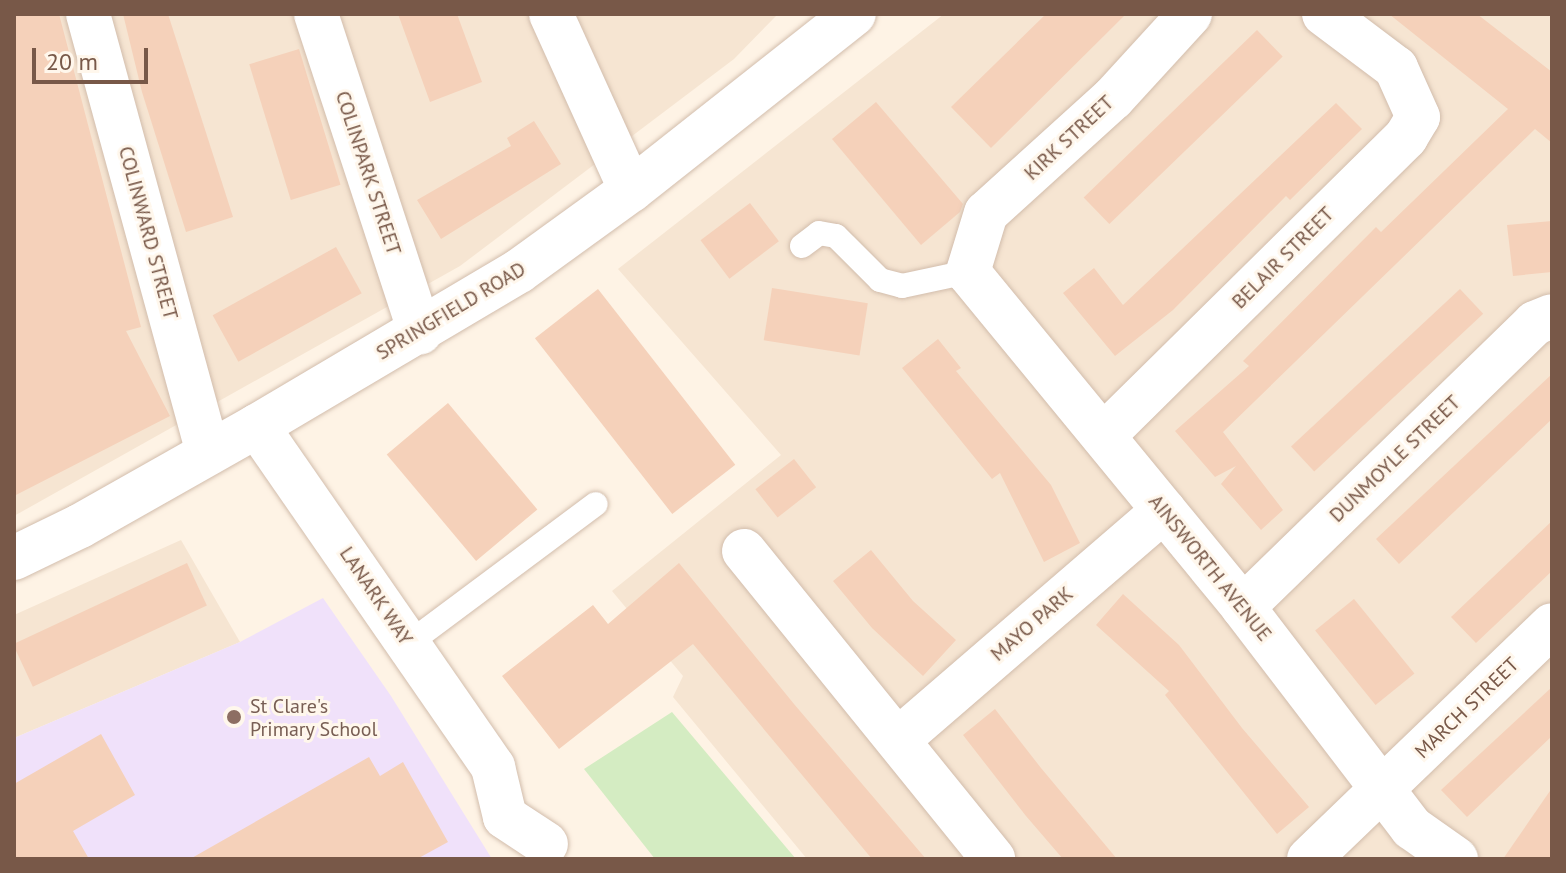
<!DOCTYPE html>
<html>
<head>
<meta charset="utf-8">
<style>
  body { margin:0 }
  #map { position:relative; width:1566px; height:873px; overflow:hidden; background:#fef3e5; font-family:"PT Sans",sans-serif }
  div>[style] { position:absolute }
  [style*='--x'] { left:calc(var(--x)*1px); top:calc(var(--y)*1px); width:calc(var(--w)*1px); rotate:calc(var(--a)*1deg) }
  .residential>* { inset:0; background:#f6e5d2 }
  .education>* { inset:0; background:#f0e1fa }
  .green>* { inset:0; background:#d4ecc2 }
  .building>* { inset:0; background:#f5d1ba; transform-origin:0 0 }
  .roads { filter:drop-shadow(0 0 2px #d2bdac) drop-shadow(0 0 2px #d2bdac) }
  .service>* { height:24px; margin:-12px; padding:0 12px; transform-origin:12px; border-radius:12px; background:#fff }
  .minor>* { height:44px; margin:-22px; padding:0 22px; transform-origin:22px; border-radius:22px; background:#fff }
  .tertiary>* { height:44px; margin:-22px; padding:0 22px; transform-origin:22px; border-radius:22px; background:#fff }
  .secondary>* { height:44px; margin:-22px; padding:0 22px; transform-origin:22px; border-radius:22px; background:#fff }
  .dots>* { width:22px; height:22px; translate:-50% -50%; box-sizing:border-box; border:4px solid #fff7ec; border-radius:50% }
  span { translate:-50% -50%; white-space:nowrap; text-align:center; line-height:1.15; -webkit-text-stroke:6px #fff7ec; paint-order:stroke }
  .street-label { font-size:20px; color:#785848 }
  .education-label { font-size:20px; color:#785e54 }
  .left { translate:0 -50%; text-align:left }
  .frame { position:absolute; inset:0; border:16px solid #785848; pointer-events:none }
  .scale { position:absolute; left:32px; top:48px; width:116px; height:36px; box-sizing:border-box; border:4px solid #785848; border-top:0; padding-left:10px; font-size:24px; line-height:28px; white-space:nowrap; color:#785848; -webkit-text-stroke:6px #fff7ec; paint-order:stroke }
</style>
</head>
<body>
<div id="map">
  <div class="residential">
    <i style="clip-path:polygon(14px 14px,778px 14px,734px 59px,460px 266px,14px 516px)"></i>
    <i style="clip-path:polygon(944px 14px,1552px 14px,1552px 859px,807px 859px,673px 697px,683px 676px,612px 591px,781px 455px,618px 269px)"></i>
    <i style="clip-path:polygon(181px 540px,240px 642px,14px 738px,14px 615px)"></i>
  </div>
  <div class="education">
    <i style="clip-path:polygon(323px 598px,391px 696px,492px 859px,14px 859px,14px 738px,240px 642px)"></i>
  </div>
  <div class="green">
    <i style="clip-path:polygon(672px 712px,796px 859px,655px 859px,584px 769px)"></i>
  </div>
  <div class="building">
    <i style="clip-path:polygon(14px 14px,59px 14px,141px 327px,126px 331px,170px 416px,14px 496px)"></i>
    <i style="clip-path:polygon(123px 14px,168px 14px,233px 217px,186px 232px,142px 92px)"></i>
    <i style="clip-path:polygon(398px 14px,457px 14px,482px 82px,430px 102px)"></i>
    <i style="clip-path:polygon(1046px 14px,1126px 14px,991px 148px,951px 107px)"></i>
    <i style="clip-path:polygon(1389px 14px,1477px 14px,1552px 72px,1552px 143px,1535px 129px,1223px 432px,1283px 510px,1261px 530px,1221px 484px,1236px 466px,1215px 477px,1175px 431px,1249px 366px,1243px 361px,1376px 227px,1381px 232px,1508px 109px)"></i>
    <i style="left:1257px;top:30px;width:37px;height:241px;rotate:46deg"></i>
    <i style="left:299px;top:49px;width:142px;height:52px;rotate:73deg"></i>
    <i style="clip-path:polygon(876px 102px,963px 204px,960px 212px,921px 245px,832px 139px)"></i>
    <i style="clip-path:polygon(1336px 103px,1362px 129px,1290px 200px,1286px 196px,1173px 310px,1115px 356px,1063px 293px,1094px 268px,1123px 305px)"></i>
    <i style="clip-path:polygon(534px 121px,561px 164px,441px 239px,417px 200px,511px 146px,507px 138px)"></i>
    <i style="left:750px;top:203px;width:48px;height:62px;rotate:53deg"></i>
    <i style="clip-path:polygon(1552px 221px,1552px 272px,1513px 276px,1507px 225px)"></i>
    <i style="left:336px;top:247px;width:53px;height:141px;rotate:61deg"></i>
    <i style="left:772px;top:288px;width:97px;height:53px;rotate:9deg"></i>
    <i style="left:598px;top:289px;width:223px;height:80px;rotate:52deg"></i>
    <i style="left:1460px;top:289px;width:34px;height:231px;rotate:47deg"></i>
    <i style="clip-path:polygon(938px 339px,961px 368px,956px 371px,1051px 485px,1080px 543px,1044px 562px,1000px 473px,992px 479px,902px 368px)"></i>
    <i style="clip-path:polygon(1552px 374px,1552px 419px,1399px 564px,1376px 539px)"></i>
    <i style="left:448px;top:403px;width:139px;height:80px;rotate:50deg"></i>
    <i style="left:794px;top:459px;width:36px;height:49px;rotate:52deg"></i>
    <i style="clip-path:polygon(1552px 521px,1552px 571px,1476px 643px,1451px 617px)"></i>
    <i style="clip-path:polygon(871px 550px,913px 601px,956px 640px,923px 676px,872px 628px,833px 581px)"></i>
    <i style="left:187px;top:563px;width:47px;height:192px;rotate:65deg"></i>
    <i style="clip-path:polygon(679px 563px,794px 704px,926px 859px,872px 859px,693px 644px,559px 749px,502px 676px,593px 605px,608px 624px)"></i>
    <i style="clip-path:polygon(1123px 594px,1179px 645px,1242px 728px,1309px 807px,1277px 834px,1165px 695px,1169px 691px,1096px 625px)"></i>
    <i style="left:1354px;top:599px;width:96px;height:50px;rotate:51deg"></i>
    <i style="clip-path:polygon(1552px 687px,1552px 736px,1467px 817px,1441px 790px)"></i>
    <i style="clip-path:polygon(995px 709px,1041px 768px,1117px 859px,1063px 859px,1026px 816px,963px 735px)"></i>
    <i style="clip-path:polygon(101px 734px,135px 795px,73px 831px,89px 859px,14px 859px,14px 784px)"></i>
    <i style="clip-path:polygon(369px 757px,380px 776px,403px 762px,448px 842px,417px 859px,190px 859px)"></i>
    <i style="clip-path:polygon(1552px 788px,1552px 859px,1503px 859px)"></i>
  </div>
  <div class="roads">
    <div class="service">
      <i style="--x:802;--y:246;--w:21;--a:-37"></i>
      <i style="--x:819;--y:233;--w:17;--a:10"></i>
      <i style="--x:836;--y:236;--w:62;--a:45"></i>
      <i style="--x:880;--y:280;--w:23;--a:15"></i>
      <i style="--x:902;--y:286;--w:67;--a:-12"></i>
      <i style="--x:408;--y:644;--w:234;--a:-36.7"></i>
    </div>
    <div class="minor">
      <i style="--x:88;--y:14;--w:455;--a:74.7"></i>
      <i style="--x:316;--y:14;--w:335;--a:71.9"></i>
      <i style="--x:551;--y:14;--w:193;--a:65.6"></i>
      <i style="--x:1190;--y:14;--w:114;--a:132.5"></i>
      <i style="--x:1113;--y:98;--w:171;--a:137.8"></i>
      <i style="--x:986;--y:213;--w:62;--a:107"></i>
      <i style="--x:968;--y:272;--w:433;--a:50.6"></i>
      <i style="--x:1243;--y:607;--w:278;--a:52.6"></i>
      <i style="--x:1412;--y:828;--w:54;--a:35.2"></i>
      <i style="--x:1105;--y:434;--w:423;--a:-44.6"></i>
      <i style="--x:1406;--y:137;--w:23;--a:-59"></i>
      <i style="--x:1418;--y:117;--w:54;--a:-114.2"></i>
      <i style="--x:1396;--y:68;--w:90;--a:-143.1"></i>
      <i style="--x:744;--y:551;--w:396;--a:51"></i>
      <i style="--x:1243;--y:607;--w:407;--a:-44.2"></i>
      <i style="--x:1535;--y:323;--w:18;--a:-22"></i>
      <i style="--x:899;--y:739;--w:350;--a:-40.8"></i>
      <i style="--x:1309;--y:859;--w:337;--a:-43.9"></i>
    </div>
    <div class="tertiary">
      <i style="--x:257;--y:426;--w:415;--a:55.3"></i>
      <i style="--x:493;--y:767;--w:51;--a:76.5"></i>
      <i style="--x:505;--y:817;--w:49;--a:33.4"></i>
    </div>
    <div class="secondary">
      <i style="--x:14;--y:558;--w:73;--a:-25.9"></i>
      <i style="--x:80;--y:526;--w:203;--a:-29.5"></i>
      <i style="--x:257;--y:426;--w:304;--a:-30.6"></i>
      <i style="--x:519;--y:271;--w:138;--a:-35.9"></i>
      <i style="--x:631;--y:190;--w:284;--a:-38.3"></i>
    </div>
  </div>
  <div class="dots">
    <i style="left:234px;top:717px;background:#8d6e63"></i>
  </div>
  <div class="street-label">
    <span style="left:1069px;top:138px;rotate:-43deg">KIRK STREET</span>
    <span style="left:368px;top:173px;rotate:72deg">COLINPARK STREET</span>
    <span style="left:148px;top:233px;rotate:75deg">COLINWARD STREET</span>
    <span style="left:1283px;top:258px;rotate:-45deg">BELAIR STREET</span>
    <span style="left:451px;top:311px;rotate:-31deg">SPRINGFIELD ROAD</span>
    <span style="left:1395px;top:459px;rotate:-44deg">DUNMOYLE STREET</span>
    <span style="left:1210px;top:568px;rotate:51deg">AINSWORTH AVENUE</span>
    <span style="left:376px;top:596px;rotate:56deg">LANARK WAY</span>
    <span style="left:1032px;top:624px;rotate:-41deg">MAYO PARK</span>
    <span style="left:1467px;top:708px;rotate:-44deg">MARCH STREET</span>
  </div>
  <div class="education-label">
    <span class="left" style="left:250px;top:718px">St Clare's<br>Primary School</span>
  </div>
  <div class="frame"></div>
  <div class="scale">20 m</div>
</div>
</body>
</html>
